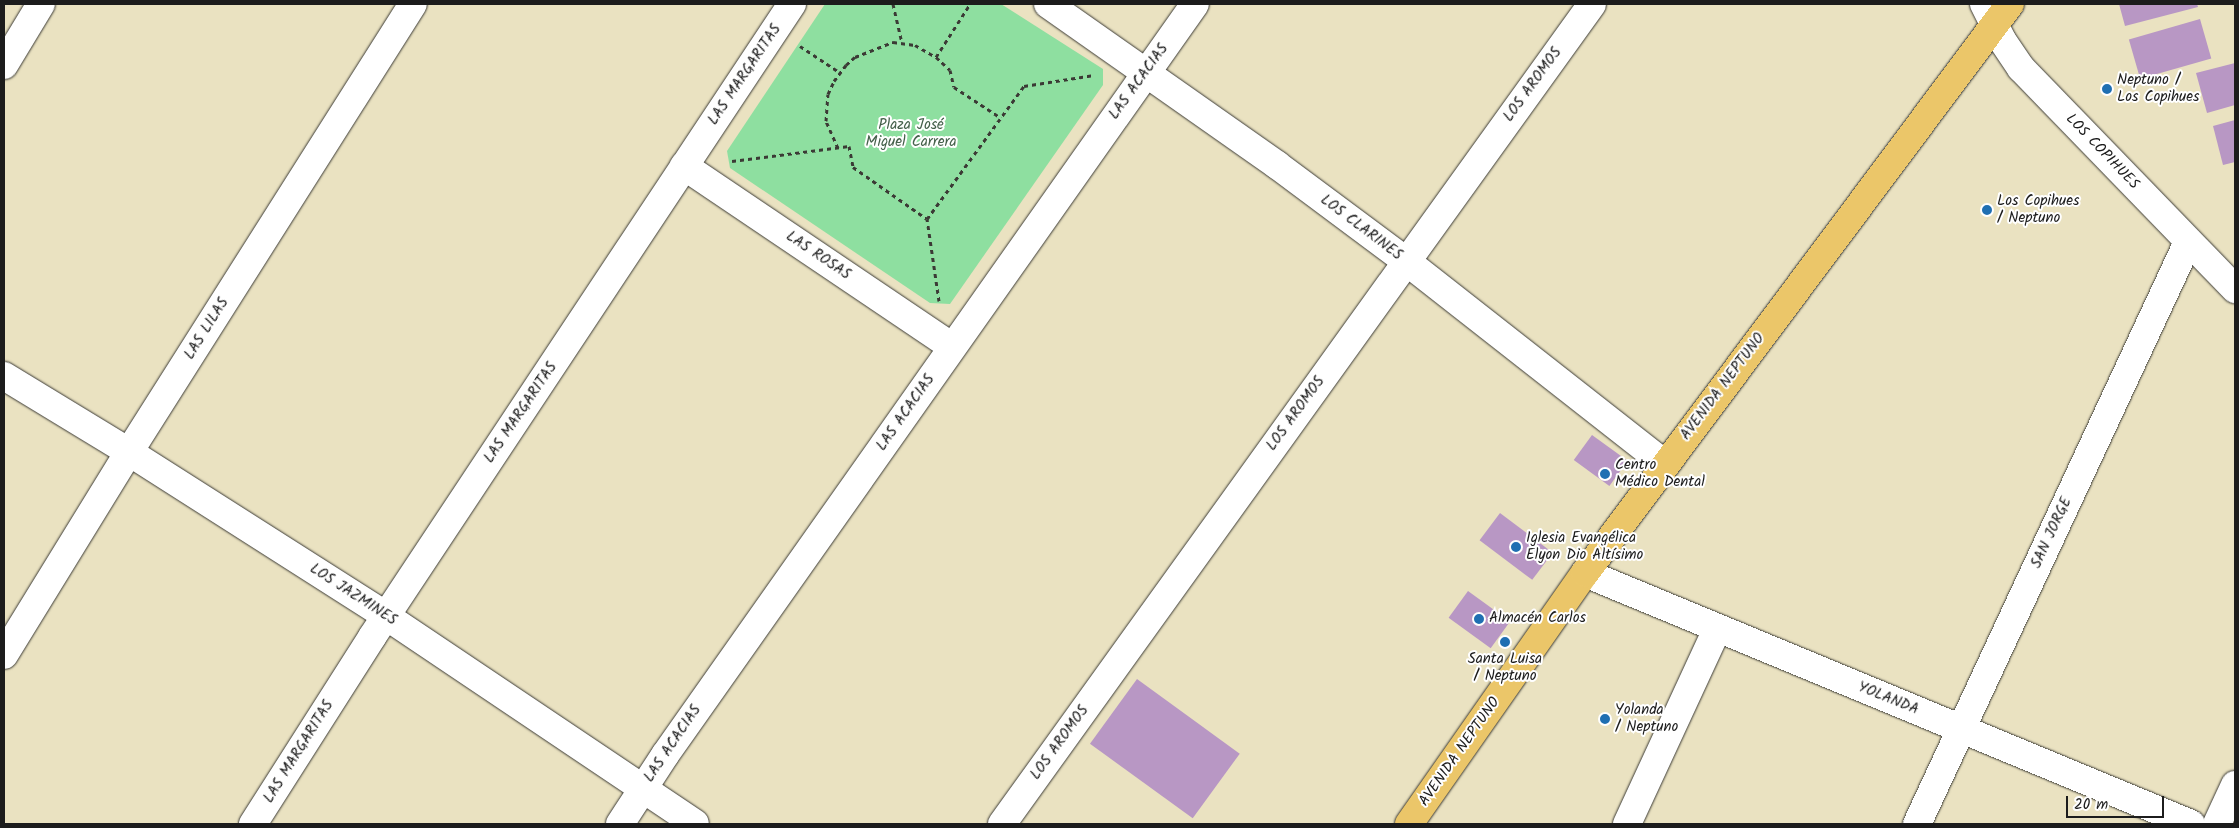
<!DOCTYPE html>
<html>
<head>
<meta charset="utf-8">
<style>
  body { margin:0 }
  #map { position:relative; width:2239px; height:828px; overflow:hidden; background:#eae2c1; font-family:Kalam,sans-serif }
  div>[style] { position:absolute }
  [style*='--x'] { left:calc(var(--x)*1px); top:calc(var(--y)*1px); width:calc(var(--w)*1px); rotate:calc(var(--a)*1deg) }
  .green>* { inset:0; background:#8edfa0 }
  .building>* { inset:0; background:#b897c4; transform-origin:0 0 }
  .path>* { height:3px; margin-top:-1.5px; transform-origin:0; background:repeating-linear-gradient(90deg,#3b3a35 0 4px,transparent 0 8px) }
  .roads { filter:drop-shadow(0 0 1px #3b3a35) drop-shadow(0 0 1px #3b3a35) }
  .minor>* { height:28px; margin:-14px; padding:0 14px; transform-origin:14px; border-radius:14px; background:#fff }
  .major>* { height:28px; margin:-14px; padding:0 14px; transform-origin:14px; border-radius:14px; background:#ebc669 }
  .dots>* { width:14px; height:14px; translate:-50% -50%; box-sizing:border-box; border:2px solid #fff; border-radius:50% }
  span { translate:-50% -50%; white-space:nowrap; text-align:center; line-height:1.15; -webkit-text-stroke:4px #fff; paint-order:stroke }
  .street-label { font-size:15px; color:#1c1c1c }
  .poi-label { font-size:15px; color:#1c1c1c }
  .left { translate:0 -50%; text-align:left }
  .park-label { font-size:15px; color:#44604a }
  .frame { position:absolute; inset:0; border:5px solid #1c1c1c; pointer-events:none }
  .scale { position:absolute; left:2066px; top:796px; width:98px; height:22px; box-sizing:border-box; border:2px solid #1c1c1c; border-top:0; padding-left:6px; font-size:15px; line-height:18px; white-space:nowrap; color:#1c1c1c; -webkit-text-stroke:4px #fff; paint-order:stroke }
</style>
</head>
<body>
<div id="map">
  <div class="green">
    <i style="clip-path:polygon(825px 4px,1001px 4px,1103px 69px,1103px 85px,950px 304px,930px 303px,730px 168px,727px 151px)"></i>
  </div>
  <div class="building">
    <i style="clip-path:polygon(2119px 4px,2197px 4px,2198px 7px,2125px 26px)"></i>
    <i style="left:2200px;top:19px;width:41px;height:74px;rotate:74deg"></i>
    <i style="clip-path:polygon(2235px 63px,2235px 105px,2207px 113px,2196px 73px)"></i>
    <i style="clip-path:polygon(2235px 120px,2235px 162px,2223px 165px,2213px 126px)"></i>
    <i style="left:1592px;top:435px;width:44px;height:31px;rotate:36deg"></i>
    <i style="left:1500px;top:513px;width:66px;height:34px;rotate:37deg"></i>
    <i style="left:1468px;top:591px;width:52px;height:33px;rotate:36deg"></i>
    <i style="left:1137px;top:679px;width:127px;height:80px;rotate:36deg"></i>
  </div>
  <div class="path">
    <i style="--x:893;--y:4;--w:39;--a:77"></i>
    <i style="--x:800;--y:46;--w:47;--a:33.7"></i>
    <i style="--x:936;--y:57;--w:63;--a:-57.3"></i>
    <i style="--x:838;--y:148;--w:30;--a:-114"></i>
    <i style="--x:826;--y:121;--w:27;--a:-86"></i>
    <i style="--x:828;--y:94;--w:14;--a:-65"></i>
    <i style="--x:834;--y:81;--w:20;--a:-53"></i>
    <i style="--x:846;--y:65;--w:12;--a:-42"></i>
    <i style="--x:855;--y:57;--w:41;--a:-21.5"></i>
    <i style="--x:893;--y:42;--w:22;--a:8"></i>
    <i style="--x:915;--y:45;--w:24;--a:30"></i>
    <i style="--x:936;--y:57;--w:19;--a:43"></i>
    <i style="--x:950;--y:70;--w:17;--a:77"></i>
    <i style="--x:954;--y:87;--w:56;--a:33.4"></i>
    <i style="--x:732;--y:161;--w:118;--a:-7.3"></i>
    <i style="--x:849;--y:146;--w:21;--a:79"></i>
    <i style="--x:853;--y:167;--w:90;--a:35.1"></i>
    <i style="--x:939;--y:301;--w:83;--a:-98.3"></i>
    <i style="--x:927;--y:219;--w:165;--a:-53.9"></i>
    <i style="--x:1024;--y:86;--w:71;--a:-8.9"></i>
  </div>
  <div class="roads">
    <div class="minor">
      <i style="--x:1048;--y:4;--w:280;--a:35.1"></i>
      <i style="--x:1277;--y:165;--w:161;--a:36.7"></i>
      <i style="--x:1406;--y:261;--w:329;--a:38.1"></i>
      <i style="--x:1984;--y:4;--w:40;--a:63.4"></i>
      <i style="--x:2002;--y:40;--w:34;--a:56"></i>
      <i style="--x:2021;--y:68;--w:308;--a:45.9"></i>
      <i style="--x:4;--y:65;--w:71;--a:-58.8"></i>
      <i style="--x:684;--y:166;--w:323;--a:34"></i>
      <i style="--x:4;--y:376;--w:146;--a:31.3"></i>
      <i style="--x:129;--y:452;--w:305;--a:32.5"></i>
      <i style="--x:386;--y:616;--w:372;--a:33.9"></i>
      <i style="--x:1585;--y:573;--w:656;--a:22.5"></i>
      <i style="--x:4;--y:655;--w:238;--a:-58.4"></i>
      <i style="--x:129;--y:452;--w:530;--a:-57.63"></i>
      <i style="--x:253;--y:824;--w:222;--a:-57.5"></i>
      <i style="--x:372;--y:637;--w:760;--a:-56.44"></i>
      <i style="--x:620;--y:824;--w:82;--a:-56.9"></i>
      <i style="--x:665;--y:755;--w:919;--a:-54.79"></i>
      <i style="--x:1002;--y:824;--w:1010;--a:-54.26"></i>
      <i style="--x:1627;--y:824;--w:215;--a:-65.2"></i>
      <i style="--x:1917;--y:824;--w:642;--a:-65.03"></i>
      <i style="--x:2217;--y:824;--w:43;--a:-65.2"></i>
    </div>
    <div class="major">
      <i style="--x:1409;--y:824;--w:307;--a:-55"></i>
      <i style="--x:1585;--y:573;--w:710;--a:-53.24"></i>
    </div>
  </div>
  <div class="dots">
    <i style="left:2107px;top:89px;background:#1f6fb2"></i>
    <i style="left:1987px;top:210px;background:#1f6fb2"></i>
    <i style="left:1605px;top:474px;background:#1f6fb2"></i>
    <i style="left:1516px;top:547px;background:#1f6fb2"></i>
    <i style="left:1479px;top:619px;background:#1f6fb2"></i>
    <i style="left:1505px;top:642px;background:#1f6fb2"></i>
    <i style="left:1605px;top:719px;background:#1f6fb2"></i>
  </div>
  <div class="street-label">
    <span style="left:745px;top:75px;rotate:-56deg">LAS MARGARITAS</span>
    <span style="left:1139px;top:82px;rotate:-54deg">LAS ACACIAS</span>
    <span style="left:1533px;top:85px;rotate:-54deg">LOS AROMOS</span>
    <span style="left:2102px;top:152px;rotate:46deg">LOS COPIHUES</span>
    <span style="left:1361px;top:228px;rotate:37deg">LOS CLARINES</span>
    <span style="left:818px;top:256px;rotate:34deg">LAS ROSAS</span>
    <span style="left:207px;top:329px;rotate:-58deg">LAS LILAS</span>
    <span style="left:1723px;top:387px;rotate:-53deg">AVENIDA NEPTUNO</span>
    <span style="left:521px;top:413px;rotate:-56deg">LAS MARGARITAS</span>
    <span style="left:906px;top:413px;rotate:-55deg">LAS ACACIAS</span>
    <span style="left:1296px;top:414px;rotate:-54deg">LOS AROMOS</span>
    <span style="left:2052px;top:533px;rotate:-65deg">SAN JORGE</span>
    <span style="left:353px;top:595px;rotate:33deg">LOS JAZMINES</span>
    <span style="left:1888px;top:699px;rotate:22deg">YOLANDA</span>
    <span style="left:1060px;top:743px;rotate:-54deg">LOS AROMOS</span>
    <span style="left:673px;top:744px;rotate:-56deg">LAS ACACIAS</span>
    <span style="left:299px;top:752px;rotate:-58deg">LAS MARGARITAS</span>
    <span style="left:1460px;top:752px;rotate:-55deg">AVENIDA NEPTUNO</span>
  </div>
  <div class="poi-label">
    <span class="left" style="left:2117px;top:89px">Neptuno /<br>Los Copihues</span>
    <span class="left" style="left:1997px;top:210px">Los Copihues<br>/ Neptuno</span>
    <span class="left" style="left:1615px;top:474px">Centro<br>Médico Dental</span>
    <span class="left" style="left:1526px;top:547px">Iglesia Evangélica<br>Elyon Dio Altísimo</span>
    <span class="left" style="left:1489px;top:619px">Almacén Carlos</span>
    <span style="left:1505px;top:668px">Santa Luisa<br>/ Neptuno</span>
    <span class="left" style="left:1615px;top:719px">Yolanda<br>/ Neptuno</span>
  </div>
  <div class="park-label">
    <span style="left:911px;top:134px">Plaza José<br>Miguel Carrera</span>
  </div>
  <div class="frame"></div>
  <div class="scale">20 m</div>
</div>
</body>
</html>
